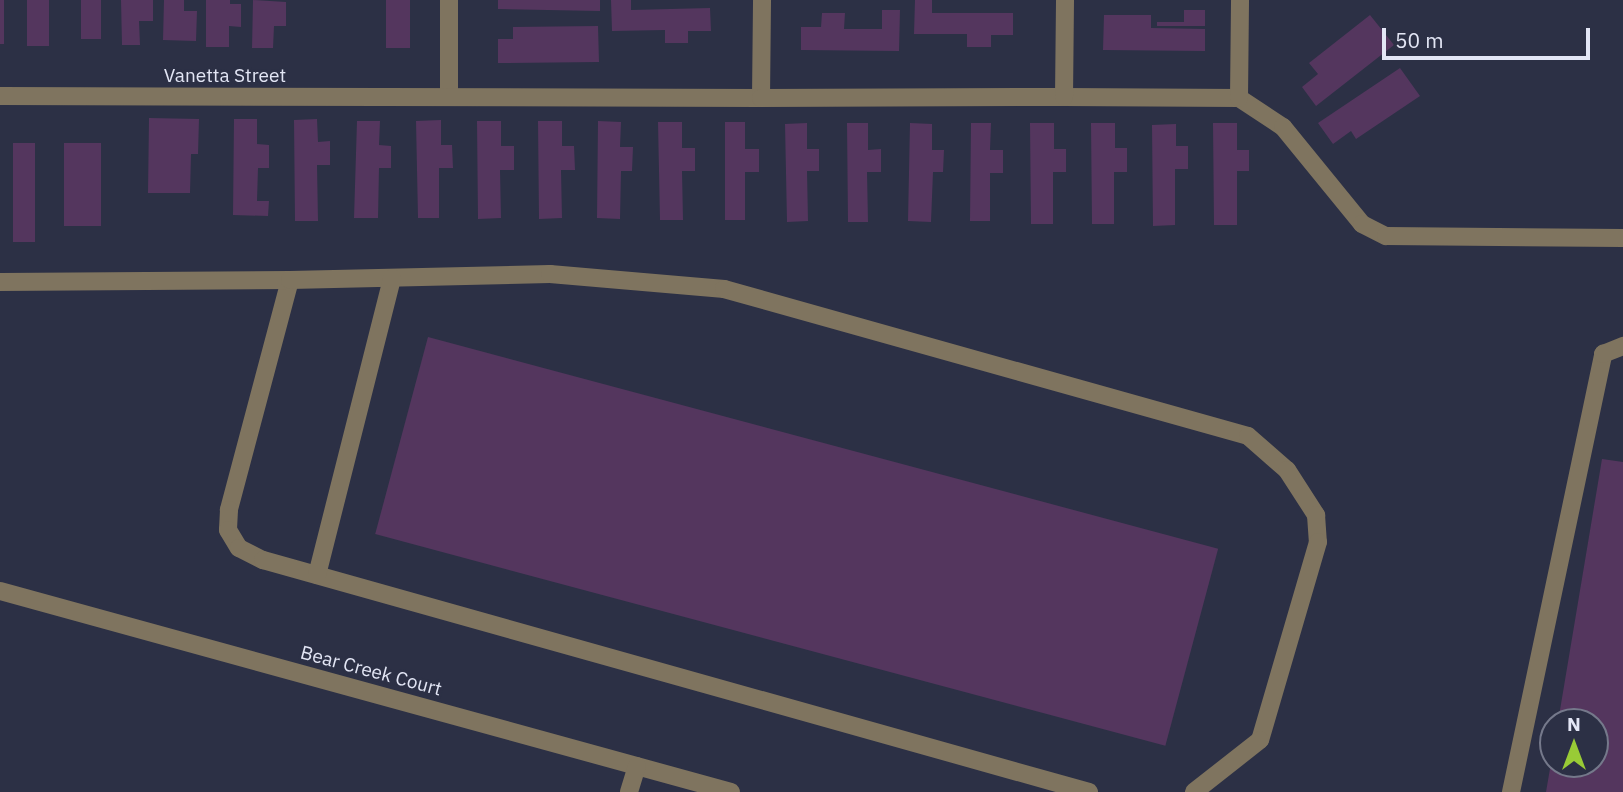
<!DOCTYPE html>
<html>
<head>
<meta charset="utf-8">
<style>
  body { margin:0 }
  #map { position:relative; width:1623px; height:792px; overflow:hidden; background:#2c3045; font-family:"IBM Plex Sans",sans-serif }
  div>[style] { position:absolute }
  [style*='--x'] { left:calc(var(--x)*1px); top:calc(var(--y)*1px); width:calc(var(--w)*1px); rotate:calc(var(--a)*1deg) }
  .building>* { inset:0; background:#54365e; transform-origin:0 0 }
  .minor>* { height:18px; margin:-9px; padding:0 9px; transform-origin:9px; border-radius:9px; background:#7f745f }
  span { translate:-50% -50%; white-space:nowrap; text-align:center; line-height:1.15; -webkit-text-stroke:5px #2c3045; paint-order:stroke }
  .street-label { font-size:19px; color:#e3e6f5 }
  .north { position:absolute; left:1539px; top:708px; width:70px; height:70px; box-sizing:border-box; background:#2c3045; border:2px solid #75798b; border-radius:50%; rotate:0deg; font-size:19px; font-weight:700; line-height:28px; text-align:center; color:#e3e6f5 }
  .north::after { content:''; display:block; margin:auto; width:24px; height:32px; background:#99cb36; clip-path:polygon(50% 0,100% 100%,50% 72%,0 100%) }
  .scale { position:absolute; left:1382px; top:28px; width:208px; height:32px; box-sizing:border-box; border:4px solid #e3e6f5; border-top:0; padding-left:9px; font-size:21px; line-height:24px; white-space:nowrap; color:#e3e6f5; -webkit-text-stroke:5px #2c3045; paint-order:stroke }
</style>
</head>
<body>
<div id="map">
  <div class="building">
    <i style="left:0;top:0;width:4px;height:44px"></i>
    <i style="left:27px;top:0;width:22px;height:46px"></i>
    <i style="left:81px;top:0;width:20px;height:39px"></i>
    <i style="clip-path:polygon(121px 0,153px 0,153px 21px,139px 21px,140px 45px,122px 45px)"></i>
    <i style="clip-path:polygon(164px 0,184px 0,184px 11px,197px 11px,196px 41px,163px 40px)"></i>
    <i style="clip-path:polygon(206px 0,230px 0,230px 4px,241px 4px,241px 27px,229px 26px,229px 47px,206px 47px)"></i>
    <i style="clip-path:polygon(253px 0,286px 2px,286px 26px,274px 26px,273px 48px,252px 48px)"></i>
    <i style="left:386px;top:0;width:24px;height:48px"></i>
    <i style="clip-path:polygon(498px 0,600px 0,600px 11px,498px 9px)"></i>
    <i style="clip-path:polygon(611px 0,631px 0,631px 10px,710px 8px,711px 31px,688px 31px,688px 43px,665px 43px,665px 30px,612px 31px)"></i>
    <i style="clip-path:polygon(915px 0,932px 0,932px 13px,1013px 13px,1013px 35px,991px 35px,991px 47px,967px 47px,967px 34px,914px 34px)"></i>
    <i style="clip-path:polygon(882px 10px,900px 10px,899px 51px,801px 50px,801px 27px,821px 27px,822px 13px,845px 13px,844px 29px,882px 29px)"></i>
    <i style="clip-path:polygon(1184px 10px,1205px 10px,1205px 26px,1157px 26px,1157px 22px,1184px 22px)"></i>
    <i style="clip-path:polygon(1104px 15px,1151px 15px,1151px 28px,1205px 29px,1205px 51px,1103px 50px)"></i>
    <i style="clip-path:polygon(1370px 15px,1394px 45px,1316px 106px,1302px 87px,1318px 74px,1309px 63px)"></i>
    <i style="clip-path:polygon(598px 26px,599px 62px,498px 63px,498px 39px,513px 39px,513px 27px)"></i>
    <i style="clip-path:polygon(1400px 68px,1420px 96px,1356px 139px,1351px 131px,1333px 144px,1318px 123px)"></i>
    <i style="clip-path:polygon(149px 118px,199px 119px,198px 154px,191px 154px,190px 193px,148px 193px)"></i>
    <i style="clip-path:polygon(234px 119px,257px 119px,257px 144px,269px 145px,269px 168px,258px 168px,257px 201px,269px 201px,268px 216px,233px 215px)"></i>
    <i style="clip-path:polygon(317px 119px,318px 142px,330px 141px,330px 165px,317px 165px,318px 221px,295px 221px,294px 120px)"></i>
    <i style="clip-path:polygon(441px 120px,441px 145px,452px 145px,453px 168px,439px 168px,439px 218px,418px 218px,416px 121px)"></i>
    <i style="clip-path:polygon(357px 121px,380px 121px,379px 145px,391px 146px,391px 168px,379px 168px,378px 218px,354px 218px)"></i>
    <i style="clip-path:polygon(477px 121px,501px 121px,501px 146px,514px 146px,514px 170px,500px 170px,501px 218px,478px 219px)"></i>
    <i style="clip-path:polygon(538px 121px,562px 121px,562px 146px,574px 146px,575px 170px,561px 170px,562px 218px,539px 219px)"></i>
    <i style="clip-path:polygon(598px 121px,621px 122px,620px 147px,633px 147px,632px 171px,621px 171px,620px 219px,597px 218px)"></i>
    <i style="clip-path:polygon(658px 122px,682px 122px,682px 148px,695px 148px,695px 171px,682px 171px,683px 220px,660px 220px)"></i>
    <i style="clip-path:polygon(725px 122px,745px 122px,745px 149px,759px 149px,759px 172px,745px 172px,745px 220px,725px 220px)"></i>
    <i style="clip-path:polygon(807px 123px,807px 149px,819px 149px,819px 171px,807px 171px,808px 221px,787px 222px,785px 124px)"></i>
    <i style="clip-path:polygon(847px 123px,868px 123px,868px 150px,881px 149px,881px 172px,867px 172px,868px 222px,848px 222px)"></i>
    <i style="clip-path:polygon(910px 123px,932px 124px,932px 150px,944px 150px,943px 172px,933px 172px,931px 222px,908px 221px)"></i>
    <i style="clip-path:polygon(971px 123px,991px 123px,990px 150px,1003px 150px,1003px 173px,990px 173px,990px 221px,970px 221px)"></i>
    <i style="clip-path:polygon(1030px 123px,1054px 123px,1054px 149px,1066px 149px,1066px 172px,1053px 172px,1053px 224px,1031px 224px)"></i>
    <i style="clip-path:polygon(1091px 123px,1115px 123px,1115px 148px,1127px 148px,1127px 172px,1114px 172px,1114px 224px,1092px 224px)"></i>
    <i style="clip-path:polygon(1213px 123px,1237px 123px,1237px 150px,1249px 150px,1249px 171px,1237px 171px,1237px 225px,1214px 225px)"></i>
    <i style="clip-path:polygon(1176px 124px,1176px 146px,1188px 146px,1188px 169px,1175px 169px,1175px 225px,1153px 226px,1152px 125px)"></i>
    <i style="left:13px;top:143px;width:22px;height:99px"></i>
    <i style="left:64px;top:143px;width:37px;height:83px"></i>
    <i style="left:428px;top:337px;width:818px;height:204px;rotate:15deg"></i>
    <i style="clip-path:polygon(1602px 459px,1623px 462px,1623px 792px,1546px 792px,1552px 757px,1553px 764px,1595px 764px,1595px 722px,1558px 722px)"></i>
  </div>
  <div class="minor">
    <i style="--x:449;--y:0;--w:97;--a:90"></i>
    <i style="--x:0;--y:96;--w:761;--a:0.15"></i>
    <i style="--x:761;--y:98;--w:98;--a:-89.4"></i>
    <i style="--x:1064;--y:97;--w:175;--a:0.3"></i>
    <i style="--x:1239;--y:98;--w:53;--a:33.4"></i>
    <i style="--x:1283;--y:127;--w:125;--a:50.8"></i>
    <i style="--x:1362;--y:224;--w:27;--a:27"></i>
    <i style="--x:1386;--y:236;--w:237;--a:0.5"></i>
    <i style="--x:761;--y:98;--w:303;--a:-0.2"></i>
    <i style="--x:1064;--y:97;--w:97;--a:-89.4"></i>
    <i style="--x:1239;--y:98;--w:98;--a:-89.4"></i>
    <i style="--x:290;--y:280;--w:238;--a:104.9"></i>
    <i style="--x:229;--y:510;--w:20;--a:93"></i>
    <i style="--x:228;--y:530;--w:21;--a:59"></i>
    <i style="--x:239;--y:548;--w:27;--a:27"></i>
    <i style="--x:263;--y:560;--w:858;--a:15.69"></i>
    <i style="--x:0;--y:282;--w:290;--a:-0.4"></i>
    <i style="--x:290;--y:280;--w:260;--a:-1.3"></i>
    <i style="--x:550;--y:274;--w:175;--a:4.9"></i>
    <i style="--x:724;--y:289;--w:544;--a:15.67"></i>
    <i style="--x:1248;--y:436;--w:52;--a:41.1"></i>
    <i style="--x:1287;--y:470;--w:54;--a:57.2"></i>
    <i style="--x:1316;--y:515;--w:27;--a:86"></i>
    <i style="--x:1318;--y:542;--w:206;--a:106.3"></i>
    <i style="--x:1260;--y:740;--w:84;--a:141.8"></i>
    <i style="--x:317;--y:575;--w:306;--a:-75.8"></i>
    <i style="--x:0;--y:591;--w:758;--a:15.37"></i>
    <i style="--x:629;--y:792;--w:27;--a:-73"></i>
    <i style="--x:1511;--y:792;--w:448;--a:-78.1"></i>
    <i style="--x:1603;--y:354;--w:22;--a:-22"></i>
  </div>
  <div class="street-label">
    <span style="left:225px;top:76px">Vanetta Street</span>
    <span style="left:371px;top:671px;rotate:15deg">Bear Creek Court</span>
  </div>
  <div class="north">N</div>
  <div class="scale">50 m</div>
</div>
</body>
</html>
